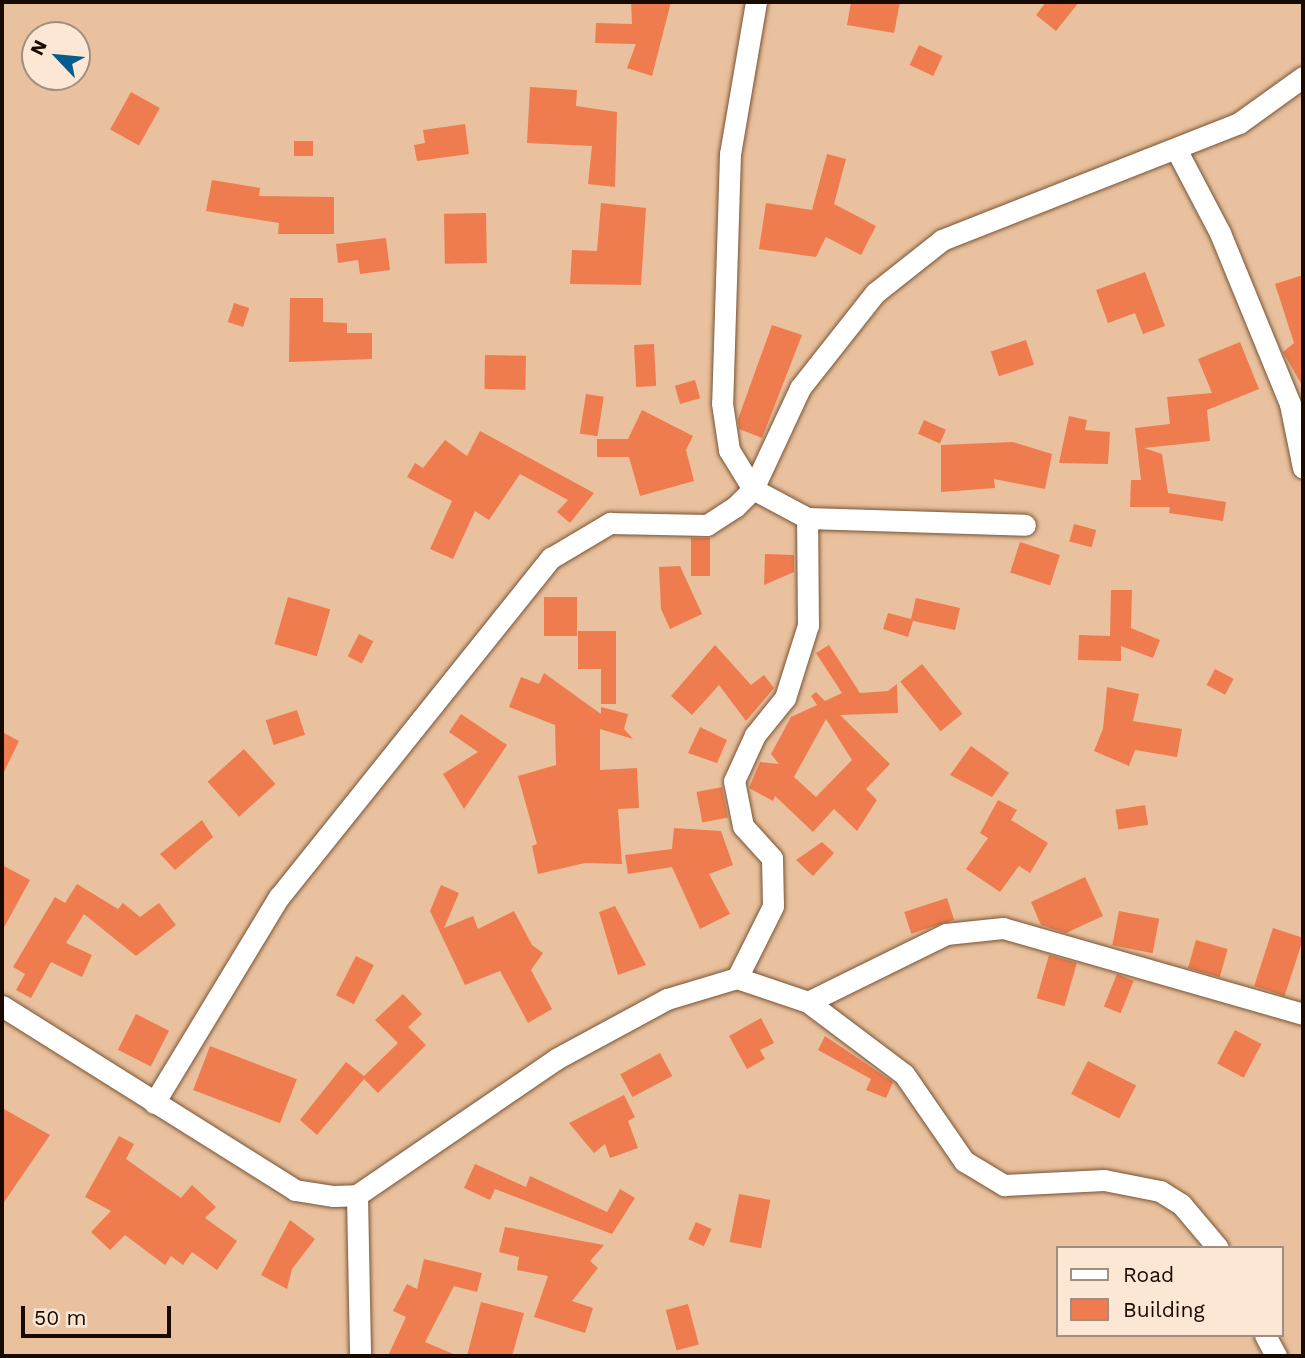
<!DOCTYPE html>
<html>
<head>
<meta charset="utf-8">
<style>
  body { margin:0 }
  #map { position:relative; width:1305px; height:1358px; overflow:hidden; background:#eac19e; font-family:"Work Sans",sans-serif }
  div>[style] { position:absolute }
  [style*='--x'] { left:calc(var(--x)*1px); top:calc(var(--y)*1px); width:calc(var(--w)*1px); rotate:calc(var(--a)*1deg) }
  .building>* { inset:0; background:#ee7c4e; transform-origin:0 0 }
  .roads { filter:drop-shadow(0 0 2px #785434) drop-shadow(0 0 2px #785434) }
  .street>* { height:21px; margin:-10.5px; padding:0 10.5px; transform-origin:10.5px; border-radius:10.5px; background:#fff }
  span { translate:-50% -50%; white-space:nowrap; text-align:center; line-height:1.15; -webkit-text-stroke:7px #fce6d4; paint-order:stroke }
  .frame { position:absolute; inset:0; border:4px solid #180a01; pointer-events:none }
  .legend { position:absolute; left:1056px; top:1246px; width:228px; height:91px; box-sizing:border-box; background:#fce6d4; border:2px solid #a18e80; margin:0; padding:9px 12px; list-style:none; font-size:21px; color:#180a01 }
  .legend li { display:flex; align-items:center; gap:14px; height:35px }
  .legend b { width:35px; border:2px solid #a18e80 }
  .north { position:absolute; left:21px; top:21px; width:70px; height:70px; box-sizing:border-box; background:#fce6d4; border:2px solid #a18e80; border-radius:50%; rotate:296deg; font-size:19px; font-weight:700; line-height:28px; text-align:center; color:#180a01 }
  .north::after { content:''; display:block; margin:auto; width:24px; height:32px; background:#045d8e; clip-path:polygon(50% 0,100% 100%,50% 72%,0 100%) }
  .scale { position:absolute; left:21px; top:1306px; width:150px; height:32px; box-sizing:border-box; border:4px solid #180a01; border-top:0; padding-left:9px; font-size:21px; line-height:24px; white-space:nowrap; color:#180a01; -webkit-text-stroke:5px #fce6d4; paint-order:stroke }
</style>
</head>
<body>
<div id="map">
  <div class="building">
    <i style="clip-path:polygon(631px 2px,671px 2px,652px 76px,627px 68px,636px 44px,595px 43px,596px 23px,632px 24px)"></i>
    <i style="clip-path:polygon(851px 2px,900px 2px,894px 33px,847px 25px)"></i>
    <i style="clip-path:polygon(1046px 2px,1079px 2px,1056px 31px,1036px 15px)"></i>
    <i style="left:919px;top:45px;width:26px;height:22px;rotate:25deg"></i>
    <i style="clip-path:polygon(530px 87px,577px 90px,576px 106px,617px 112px,615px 187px,588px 184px,592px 146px,527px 143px)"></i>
    <i style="left:131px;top:92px;width:33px;height:43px;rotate:29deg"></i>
    <i style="clip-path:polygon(465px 124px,469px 154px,417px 161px,414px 145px,425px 143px,423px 130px)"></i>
    <i style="left:294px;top:141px;width:19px;height:15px"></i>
    <i style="clip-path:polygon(827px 154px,846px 159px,834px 204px,876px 226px,861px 255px,826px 237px,816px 257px,759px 249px,766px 203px,812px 210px)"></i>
    <i style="clip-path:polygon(212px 180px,260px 188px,259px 196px,334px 197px,334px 234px,278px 234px,279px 223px,206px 211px)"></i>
    <i style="clip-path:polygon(601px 203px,646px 208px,641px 285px,570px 284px,572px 250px,597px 251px)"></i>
    <i style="left:486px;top:213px;width:50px;height:42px;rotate:89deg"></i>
    <i style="clip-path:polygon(386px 238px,390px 270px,360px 274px,358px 260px,338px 263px,336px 244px)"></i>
    <i style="clip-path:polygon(1145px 272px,1165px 326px,1143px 334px,1135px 313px,1108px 323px,1096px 290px)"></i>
    <i style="clip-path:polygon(1303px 275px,1303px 387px,1283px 352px,1294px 343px,1275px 284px)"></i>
    <i style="clip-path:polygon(290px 298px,323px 298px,323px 322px,347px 323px,347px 333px,372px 333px,372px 359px,289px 362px)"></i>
    <i style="left:234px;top:303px;width:16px;height:20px;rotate:18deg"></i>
    <i style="clip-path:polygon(772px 325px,802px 335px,762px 438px,739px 429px,738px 419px)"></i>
    <i style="left:1026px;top:340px;width:26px;height:37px;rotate:72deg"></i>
    <i style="clip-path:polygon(1240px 342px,1259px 389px,1207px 410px,1210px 441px,1144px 448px,1162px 454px,1168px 493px,1226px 502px,1223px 521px,1169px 513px,1170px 507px,1130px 507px,1131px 480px,1141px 480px,1135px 428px,1170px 424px,1167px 397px,1212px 393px,1198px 359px)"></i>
    <i style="left:654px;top:344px;width:42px;height:20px;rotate:87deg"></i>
    <i style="left:485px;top:355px;width:41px;height:34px;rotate:1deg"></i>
    <i style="left:695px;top:380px;width:19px;height:21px;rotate:74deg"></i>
    <i style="left:586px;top:394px;width:18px;height:40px;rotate:9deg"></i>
    <i style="clip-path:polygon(642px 410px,693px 436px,686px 450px,694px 481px,640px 496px,629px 457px,597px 457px,597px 439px,628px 439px)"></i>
    <i style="clip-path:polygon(1069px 416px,1087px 420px,1085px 430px,1110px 432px,1108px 464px,1059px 463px)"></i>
    <i style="left:924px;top:420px;width:24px;height:15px;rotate:24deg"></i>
    <i style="clip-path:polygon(480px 431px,594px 493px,570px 523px,557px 512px,568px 500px,520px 474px,489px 520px,475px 511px,453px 559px,430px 549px,452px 501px,407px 477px,415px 463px,423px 468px,445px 440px,467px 456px)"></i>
    <i style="clip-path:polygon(1013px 442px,1052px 454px,1045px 489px,994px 479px,995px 488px,941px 492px,941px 445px)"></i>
    <i style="left:1074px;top:524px;width:23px;height:18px;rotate:15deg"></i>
    <i style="left:691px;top:538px;width:19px;height:38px"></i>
    <i style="left:1020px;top:542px;width:42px;height:32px;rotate:18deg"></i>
    <i style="clip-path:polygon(765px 554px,794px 555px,794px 572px,764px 585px)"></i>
    <i style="clip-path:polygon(680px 566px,702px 614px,670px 629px,661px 609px,659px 567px)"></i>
    <i style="clip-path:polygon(1111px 590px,1132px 590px,1131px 628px,1160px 640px,1153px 658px,1121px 646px,1121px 661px,1078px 660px,1079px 635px,1110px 636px)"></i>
    <i style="left:288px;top:597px;width:44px;height:49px;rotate:16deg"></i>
    <i style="left:544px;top:597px;width:33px;height:39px"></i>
    <i style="clip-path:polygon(916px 598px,960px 608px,955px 630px,913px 621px,908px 637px,883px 629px,888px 613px,911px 619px)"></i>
    <i style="clip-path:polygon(578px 631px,616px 631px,616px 704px,601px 704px,601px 669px,578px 669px)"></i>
    <i style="left:359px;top:634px;width:16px;height:25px;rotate:27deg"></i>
    <i style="clip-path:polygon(715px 645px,751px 685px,764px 675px,774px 688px,746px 721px,719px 685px,692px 715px,671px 696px)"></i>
    <i style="clip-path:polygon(evenodd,829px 645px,860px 693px,888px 691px,897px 684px,898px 713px,840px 715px,890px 764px,866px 789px,877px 800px,857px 831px,834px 809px,813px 832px,775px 796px,773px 801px,749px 788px,760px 762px,779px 764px,771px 754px,791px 717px,817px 705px,811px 696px,816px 692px,825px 701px,842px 693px,816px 653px,829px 645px,826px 719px,852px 760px,816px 797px,794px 777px,826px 719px)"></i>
    <i style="left:922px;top:664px;width:64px;height:28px;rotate:51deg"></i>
    <i style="left:1215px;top:669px;width:21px;height:18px;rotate:28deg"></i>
    <i style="clip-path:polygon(544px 673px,601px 714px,601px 707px,628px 714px,624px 729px,633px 739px,600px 729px,600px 770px,637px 768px,639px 808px,618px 809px,622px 864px,585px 863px,538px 874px,532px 846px,537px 844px,518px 776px,556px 765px,555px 725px,509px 707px,521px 677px,539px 684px)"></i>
    <i style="clip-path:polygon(1107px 687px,1139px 694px,1133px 721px,1182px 729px,1177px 757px,1135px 750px,1129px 766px,1094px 751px,1103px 729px)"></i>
    <i style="left:297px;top:710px;width:26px;height:33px;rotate:72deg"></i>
    <i style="clip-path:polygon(461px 714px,507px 745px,464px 809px,443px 774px,478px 752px,449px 732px)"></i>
    <i style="clip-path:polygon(700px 727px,727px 740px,717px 763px,688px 753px)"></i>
    <i style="clip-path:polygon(2px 732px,19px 741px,2px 776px)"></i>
    <i style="clip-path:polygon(971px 746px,1009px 773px,992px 797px,950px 775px)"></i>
    <i style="left:244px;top:749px;width:47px;height:49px;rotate:48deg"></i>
    <i style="left:722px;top:787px;width:31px;height:26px;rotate:79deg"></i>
    <i style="clip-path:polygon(998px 800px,1017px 810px,1011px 820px,1048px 843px,1030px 873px,1019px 866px,1000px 892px,966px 869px,988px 838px,980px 833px)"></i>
    <i style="left:1145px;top:805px;width:20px;height:30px;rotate:81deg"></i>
    <i style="clip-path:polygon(202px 820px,213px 837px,175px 870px,160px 854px)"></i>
    <i style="clip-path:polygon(674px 828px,721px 831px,733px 865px,709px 874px,730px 914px,700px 929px,672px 867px,628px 874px,625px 855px,672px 849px)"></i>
    <i style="clip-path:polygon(822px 842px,834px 853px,813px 876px,796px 860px)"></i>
    <i style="clip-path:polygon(2px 865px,30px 880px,2px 931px)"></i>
    <i style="clip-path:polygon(1085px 877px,1103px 916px,1066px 933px,1041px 925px,1031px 902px)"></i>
    <i style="clip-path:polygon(77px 884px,118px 909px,123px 903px,140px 917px,159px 903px,176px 925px,136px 956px,84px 914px,66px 943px,92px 955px,82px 977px,51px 962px,31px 998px,16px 990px,25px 974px,13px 967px,55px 897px,65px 903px)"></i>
    <i style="clip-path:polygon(441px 885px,459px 893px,444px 928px,473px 916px,478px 929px,514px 911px,532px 945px,543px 953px,531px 970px,552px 1009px,528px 1023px,500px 971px,465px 985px,430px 911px)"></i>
    <i style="left:947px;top:898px;width:23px;height:45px;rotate:72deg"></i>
    <i style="clip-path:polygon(615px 906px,646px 965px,618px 975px,599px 912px)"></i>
    <i style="left:1119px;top:911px;width:41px;height:35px;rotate:11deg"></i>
    <i style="left:1273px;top:928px;width:32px;height:61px;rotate:18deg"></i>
    <i style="left:1196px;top:940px;width:33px;height:29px;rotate:16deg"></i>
    <i style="left:1049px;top:955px;width:29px;height:45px;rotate:16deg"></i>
    <i style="left:356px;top:956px;width:20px;height:44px;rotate:27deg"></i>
    <i style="left:1117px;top:974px;width:18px;height:35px;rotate:22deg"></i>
    <i style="clip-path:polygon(403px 994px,422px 1014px,408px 1027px,426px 1045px,378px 1093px,364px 1079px,317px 1135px,300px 1120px,346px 1062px,364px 1076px,398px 1043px,375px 1020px)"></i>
    <i style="left:136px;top:1014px;width:37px;height:40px;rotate:27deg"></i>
    <i style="clip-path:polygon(761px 1018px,774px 1043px,760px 1050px,765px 1059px,747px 1069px,729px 1036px)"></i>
    <i style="left:1235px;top:1030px;width:30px;height:38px;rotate:28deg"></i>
    <i style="clip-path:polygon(825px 1036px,893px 1082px,886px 1098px,866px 1090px,871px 1079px,818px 1050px)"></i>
    <i style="left:210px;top:1046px;width:93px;height:47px;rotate:21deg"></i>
    <i style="left:660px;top:1053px;width:26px;height:45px;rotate:62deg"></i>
    <i style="left:1088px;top:1061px;width:54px;height:37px;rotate:27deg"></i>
    <i style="clip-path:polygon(624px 1095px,635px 1117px,628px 1121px,638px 1148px,610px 1158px,605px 1144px,594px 1153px,569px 1123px)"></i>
    <i style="clip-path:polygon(2px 1108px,50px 1135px,2px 1205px)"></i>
    <i style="clip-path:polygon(119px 1136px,134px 1144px,126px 1159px,181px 1198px,192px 1185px,216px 1207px,205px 1218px,237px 1241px,217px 1270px,192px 1252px,183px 1265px,171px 1256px,165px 1265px,125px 1235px,110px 1250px,91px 1232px,111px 1211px,85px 1197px)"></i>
    <i style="clip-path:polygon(475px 1164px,526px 1187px,530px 1176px,607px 1212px,620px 1189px,635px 1198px,612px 1234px,495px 1189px,490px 1200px,464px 1188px)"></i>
    <i style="left:739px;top:1194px;width:32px;height:49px;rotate:11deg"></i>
    <i style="clip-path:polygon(290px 1220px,315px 1239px,292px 1269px,287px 1289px,261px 1275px)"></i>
    <i style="left:696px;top:1222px;width:17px;height:19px;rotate:24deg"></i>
    <i style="clip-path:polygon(505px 1227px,604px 1245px,590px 1261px,598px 1268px,572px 1301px,593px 1308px,585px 1333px,534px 1317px,548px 1276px,517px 1270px,519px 1257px,499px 1252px)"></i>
    <i style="clip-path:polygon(424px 1259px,482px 1273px,477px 1292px,454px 1286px,425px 1342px,458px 1356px,388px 1356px,406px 1317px,393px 1311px,407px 1284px,417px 1289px)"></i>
    <i style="clip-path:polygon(481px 1302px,524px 1313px,512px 1356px,467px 1356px)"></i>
    <i style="left:688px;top:1304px;width:42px;height:23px;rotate:75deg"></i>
  </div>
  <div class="roads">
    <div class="street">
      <i style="--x:756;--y:2;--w:154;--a:99.7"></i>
      <i style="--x:730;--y:154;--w:249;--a:91.8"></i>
      <i style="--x:722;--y:403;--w:48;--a:81.5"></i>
      <i style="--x:729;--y:450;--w:46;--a:58.4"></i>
      <i style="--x:753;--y:489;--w:61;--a:28.2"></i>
      <i style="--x:807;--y:518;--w:218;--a:1.8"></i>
      <i style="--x:1177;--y:151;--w:93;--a:62.3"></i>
      <i style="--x:1220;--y:233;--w:185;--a:67.7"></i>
      <i style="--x:1290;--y:404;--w:65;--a:78.5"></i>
      <i style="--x:737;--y:978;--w:80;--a:-63.4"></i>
      <i style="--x:773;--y:906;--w:48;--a:-91.2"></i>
      <i style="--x:772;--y:858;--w:43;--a:-132.2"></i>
      <i style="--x:743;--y:826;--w:46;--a:-101.3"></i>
      <i style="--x:734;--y:781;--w:51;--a:-65.5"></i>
      <i style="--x:755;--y:735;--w:48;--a:-51"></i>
      <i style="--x:785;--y:698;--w:77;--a:-72.5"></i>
      <i style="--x:808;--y:625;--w:107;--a:-90.5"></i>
      <i style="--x:808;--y:1002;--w:154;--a:-26.2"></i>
      <i style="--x:946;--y:934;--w:57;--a:-6"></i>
      <i style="--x:1003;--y:928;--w:312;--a:16"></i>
      <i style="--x:2;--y:1006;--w:346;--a:32.1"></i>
      <i style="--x:295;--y:1190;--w:39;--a:9"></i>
      <i style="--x:334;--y:1196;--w:23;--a:-2"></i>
      <i style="--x:357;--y:1195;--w:241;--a:-34.3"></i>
      <i style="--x:556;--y:1059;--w:126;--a:-28.4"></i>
      <i style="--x:667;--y:999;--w:73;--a:-16.7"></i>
      <i style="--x:737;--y:978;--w:75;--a:18.7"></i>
      <i style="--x:808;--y:1002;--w:120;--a:36.9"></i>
      <i style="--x:904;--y:1074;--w:106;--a:55.4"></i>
      <i style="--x:964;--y:1161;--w:47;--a:31"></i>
      <i style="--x:1004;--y:1185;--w:100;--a:-2.9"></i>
      <i style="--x:1104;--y:1180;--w:57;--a:11.1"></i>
      <i style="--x:1160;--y:1191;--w:25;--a:32"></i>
      <i style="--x:1181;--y:1204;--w:57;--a:49.9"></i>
      <i style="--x:154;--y:1103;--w:241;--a:-58.8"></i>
      <i style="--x:279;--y:897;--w:435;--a:-51.3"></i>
      <i style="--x:551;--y:558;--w:69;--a:-30.7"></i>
      <i style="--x:610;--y:523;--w:97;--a:1.2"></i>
      <i style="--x:707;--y:525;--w:33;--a:-33"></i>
      <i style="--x:735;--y:507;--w:25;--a:-45"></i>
      <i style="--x:753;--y:489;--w:111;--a:-65"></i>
      <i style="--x:800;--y:388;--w:121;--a:-51.7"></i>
      <i style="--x:875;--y:293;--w:85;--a:-38.3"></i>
      <i style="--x:942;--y:240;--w:319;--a:-21.5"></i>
      <i style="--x:1239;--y:123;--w:79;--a:-35.7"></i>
      <i style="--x:357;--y:1195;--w:161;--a:88.9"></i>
      <i style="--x:1265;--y:1335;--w:24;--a:62"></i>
    </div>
  </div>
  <div class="frame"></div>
  <ul class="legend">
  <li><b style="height:9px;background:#fff"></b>Road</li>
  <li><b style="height:19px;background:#ee7c4e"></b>Building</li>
  </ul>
  <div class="north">N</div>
  <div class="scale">50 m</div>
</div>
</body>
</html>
